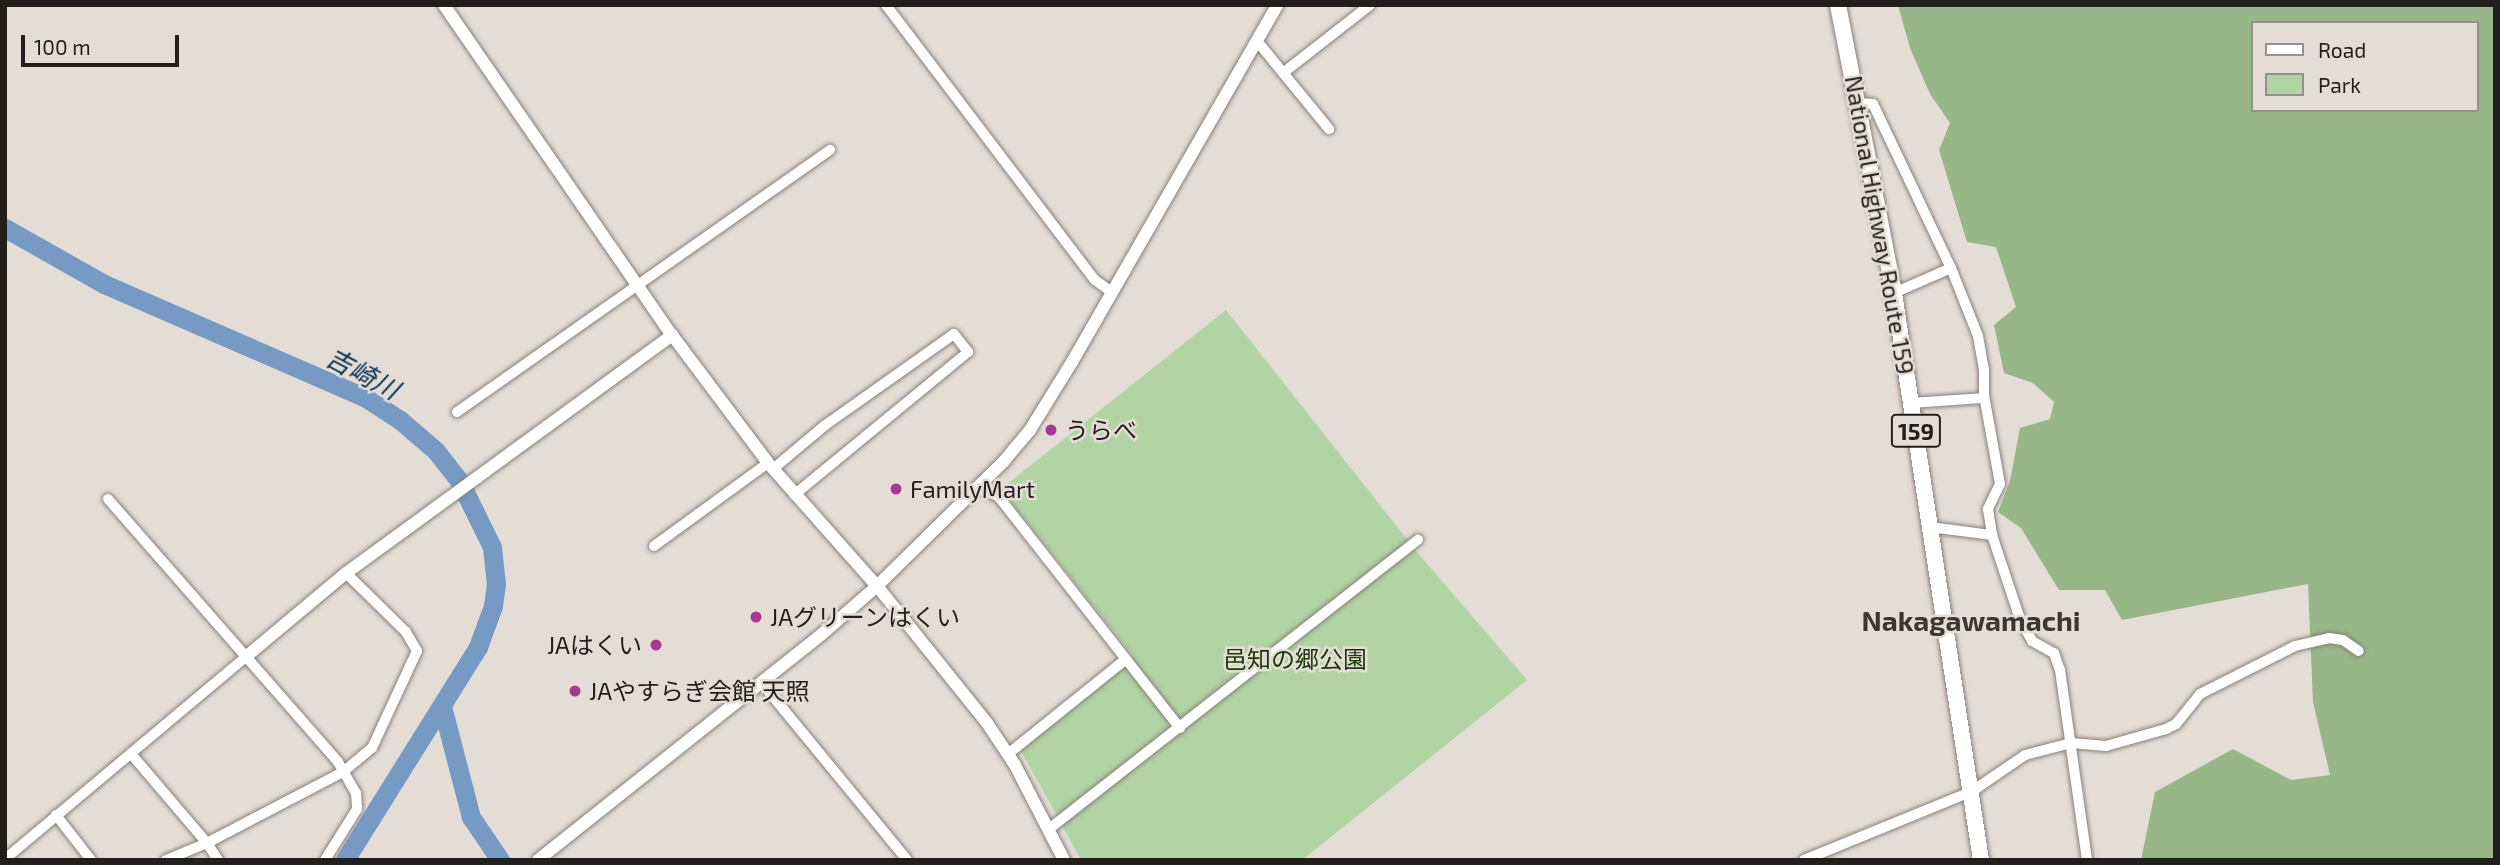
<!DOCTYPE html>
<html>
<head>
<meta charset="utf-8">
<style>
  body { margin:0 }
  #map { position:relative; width:2500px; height:865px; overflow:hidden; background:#e4ddd6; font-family:"Exo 2","Noto Sans JP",sans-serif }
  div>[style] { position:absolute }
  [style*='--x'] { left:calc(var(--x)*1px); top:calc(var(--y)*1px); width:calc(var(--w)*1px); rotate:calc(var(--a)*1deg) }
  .green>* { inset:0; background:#b2d3a4 }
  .forest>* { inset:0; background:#97b788 }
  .river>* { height:19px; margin:-9.5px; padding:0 9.5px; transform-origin:9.5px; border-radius:9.5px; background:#779ac5 }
  .roads { filter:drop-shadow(0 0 2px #87817b) drop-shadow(0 0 2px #87817b) }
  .minor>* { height:10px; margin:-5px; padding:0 5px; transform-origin:5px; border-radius:5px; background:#fff }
  .tertiary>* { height:12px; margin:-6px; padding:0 6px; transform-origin:6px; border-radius:6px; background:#fff }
  .trunk>* { height:16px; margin:-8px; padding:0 8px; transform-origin:8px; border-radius:8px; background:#fff }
  .dots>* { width:19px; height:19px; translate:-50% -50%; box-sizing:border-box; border:4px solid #e4ddd6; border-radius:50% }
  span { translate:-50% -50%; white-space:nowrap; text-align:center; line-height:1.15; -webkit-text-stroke:5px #e4ddd6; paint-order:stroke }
  .shield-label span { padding:2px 5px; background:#e4ddd6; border:2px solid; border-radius:5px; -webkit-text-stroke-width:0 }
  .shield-label { font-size:23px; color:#211e1c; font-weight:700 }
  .street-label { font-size:24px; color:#211e1c }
  .poi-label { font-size:24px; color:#211e1c }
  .left { translate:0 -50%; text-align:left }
  .right { translate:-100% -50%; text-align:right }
  .park-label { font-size:24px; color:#193806 }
  .water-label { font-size:26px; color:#072e56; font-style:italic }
  .quarter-label { font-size:28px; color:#3c3732; font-weight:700 }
  .frame { position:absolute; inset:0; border:7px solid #211e1c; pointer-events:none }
  .legend { position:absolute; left:2251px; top:21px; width:228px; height:91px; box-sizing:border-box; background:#e4ddd6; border:2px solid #96918c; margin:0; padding:9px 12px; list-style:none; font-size:21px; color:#211e1c }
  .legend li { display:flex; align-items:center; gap:14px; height:35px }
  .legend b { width:35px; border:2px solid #96918c }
  .scale { position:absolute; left:21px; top:35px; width:158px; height:32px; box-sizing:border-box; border:4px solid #211e1c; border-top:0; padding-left:9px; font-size:21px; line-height:24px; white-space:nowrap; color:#211e1c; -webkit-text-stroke:5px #e4ddd6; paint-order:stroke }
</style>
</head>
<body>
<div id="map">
  <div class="green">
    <i style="clip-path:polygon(1226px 310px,1417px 552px,1527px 680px,1302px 860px,1081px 860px,1020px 749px,1133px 656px,1001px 489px)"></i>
  </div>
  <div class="forest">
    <i style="clip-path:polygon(evenodd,1898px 5px,2495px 5px,2495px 860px,2141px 860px,2155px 792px,2233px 749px,2291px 780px,2330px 775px,2313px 702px,2308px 584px,2122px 620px,2105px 590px,2059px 590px,2021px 528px,1998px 512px,2010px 481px,2020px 428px,2050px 419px,2054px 402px,2033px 383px,2004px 373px,1994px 325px,2016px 307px,1996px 247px,1967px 242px,1939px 150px,1950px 123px,1930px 94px,1910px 48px,1898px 5px,2253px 23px,2477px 23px,2477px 110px,2253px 110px,2253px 23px)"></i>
  </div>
  <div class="river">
    <i style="--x:5;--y:228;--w:114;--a:29.5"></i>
    <i style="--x:104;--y:284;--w:286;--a:23.5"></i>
    <i style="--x:366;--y:398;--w:40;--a:32.9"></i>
    <i style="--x:400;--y:420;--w:48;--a:40.7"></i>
    <i style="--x:436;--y:451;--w:39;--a:52"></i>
    <i style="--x:460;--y:482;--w:72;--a:63.8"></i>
    <i style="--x:492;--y:547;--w:37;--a:84"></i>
    <i style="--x:496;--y:584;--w:22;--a:98"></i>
    <i style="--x:493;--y:606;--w:44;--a:110.1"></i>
    <i style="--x:478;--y:647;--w:251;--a:122"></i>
    <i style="--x:442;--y:706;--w:115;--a:75.4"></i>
    <i style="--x:471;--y:817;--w:52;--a:56"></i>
  </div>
  <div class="roads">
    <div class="minor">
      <i style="--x:886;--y:5;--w:345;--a:52.8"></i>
      <i style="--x:1095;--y:280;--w:19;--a:36"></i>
      <i style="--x:1257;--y:41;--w:114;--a:50.7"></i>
      <i style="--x:1283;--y:73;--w:110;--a:-38"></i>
      <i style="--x:1858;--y:103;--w:15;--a:4"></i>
      <i style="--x:1873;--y:104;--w:182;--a:64.6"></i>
      <i style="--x:1951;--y:268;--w:73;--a:68.3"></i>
      <i style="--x:1978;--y:336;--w:35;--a:80"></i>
      <i style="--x:1984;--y:370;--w:25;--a:90"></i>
      <i style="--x:1984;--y:395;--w:90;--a:79.8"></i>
      <i style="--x:2000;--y:484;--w:28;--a:116"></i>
      <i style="--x:1988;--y:509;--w:26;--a:81"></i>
      <i style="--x:1992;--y:535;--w:89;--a:71.6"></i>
      <i style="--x:2020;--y:619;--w:25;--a:61"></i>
      <i style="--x:2032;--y:641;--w:25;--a:29"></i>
      <i style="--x:2054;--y:653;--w:18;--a:71"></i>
      <i style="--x:2060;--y:670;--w:192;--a:81.9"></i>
      <i style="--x:1894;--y:293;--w:62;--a:-23.7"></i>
      <i style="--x:1912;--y:403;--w:72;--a:-4"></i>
      <i style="--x:457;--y:412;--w:456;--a:-35.1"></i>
      <i style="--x:773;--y:469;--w:67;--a:-40.1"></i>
      <i style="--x:824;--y:426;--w:159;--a:-35.3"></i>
      <i style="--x:954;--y:334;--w:23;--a:52"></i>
      <i style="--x:968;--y:352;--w:225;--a:140.6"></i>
      <i style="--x:977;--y:489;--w:22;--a:18"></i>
      <i style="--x:998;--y:496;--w:295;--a:51.9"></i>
      <i style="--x:108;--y:499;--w:349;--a:48.8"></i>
      <i style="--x:338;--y:762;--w:36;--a:60"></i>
      <i style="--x:356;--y:793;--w:16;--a:86"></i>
      <i style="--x:357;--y:809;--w:60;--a:122.1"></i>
      <i style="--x:1930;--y:527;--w:63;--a:7.4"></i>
      <i style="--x:654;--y:546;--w:141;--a:-36.1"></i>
      <i style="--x:761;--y:682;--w:230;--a:50.6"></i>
      <i style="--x:1008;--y:754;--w:150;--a:-38.8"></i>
      <i style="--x:132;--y:755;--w:116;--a:49.6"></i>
      <i style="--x:207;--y:843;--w:20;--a:57"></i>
      <i style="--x:56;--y:815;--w:57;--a:52.1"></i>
      <i style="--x:1049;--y:829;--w:469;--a:-38.1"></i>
      <i style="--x:5;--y:859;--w:317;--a:-40"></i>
      <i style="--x:166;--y:860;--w:44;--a:-22.5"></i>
      <i style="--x:207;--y:843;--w:153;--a:-27.6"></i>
      <i style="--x:343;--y:772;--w:38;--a:-40"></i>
      <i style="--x:372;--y:748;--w:107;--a:-65.1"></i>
      <i style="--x:417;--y:651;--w:22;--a:-120"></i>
      <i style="--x:406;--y:632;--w:84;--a:-135.5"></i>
      <i style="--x:1804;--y:860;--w:180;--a:-22.2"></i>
      <i style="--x:1971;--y:792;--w:65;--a:-34.4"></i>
      <i style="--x:2025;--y:755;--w:48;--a:-14.6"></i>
      <i style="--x:2071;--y:743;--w:35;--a:5"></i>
      <i style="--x:2106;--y:746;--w:62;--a:-15.8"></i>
      <i style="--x:2166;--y:729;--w:11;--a:-27"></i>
      <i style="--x:2176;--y:724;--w:38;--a:-51"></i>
      <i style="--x:2200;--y:694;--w:106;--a:-26.8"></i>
      <i style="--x:2295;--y:646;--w:35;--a:-13"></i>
      <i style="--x:2329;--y:638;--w:14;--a:8"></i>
      <i style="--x:2343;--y:640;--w:19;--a:35"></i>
    </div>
    <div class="tertiary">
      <i style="--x:444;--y:5;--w:401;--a:55.4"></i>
      <i style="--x:672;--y:335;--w:160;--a:53.1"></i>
      <i style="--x:768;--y:463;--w:164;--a:48.5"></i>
      <i style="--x:877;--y:586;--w:176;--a:51.2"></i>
      <i style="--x:987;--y:723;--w:50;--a:56.3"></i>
      <i style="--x:1015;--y:765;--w:107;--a:62.7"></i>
      <i style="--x:248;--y:655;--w:128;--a:-39.9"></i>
      <i style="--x:346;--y:573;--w:404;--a:-36.1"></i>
      <i style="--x:538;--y:860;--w:363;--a:-38.5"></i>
      <i style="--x:822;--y:634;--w:73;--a:-41.1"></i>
      <i style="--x:877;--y:586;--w:178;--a:-44.5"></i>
      <i style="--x:1004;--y:461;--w:40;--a:-50"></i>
      <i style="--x:1030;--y:430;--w:80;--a:-58.3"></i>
      <i style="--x:1072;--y:362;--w:412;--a:-60.1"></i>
    </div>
    <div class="trunk">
      <i style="--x:1838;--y:5;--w:293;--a:79"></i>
      <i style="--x:1894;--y:293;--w:574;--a:81.28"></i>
    </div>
  </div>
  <div class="dots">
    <i style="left:1051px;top:430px;background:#a63896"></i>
    <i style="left:896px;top:489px;background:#a63896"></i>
    <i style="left:756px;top:617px;background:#a63896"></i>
    <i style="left:656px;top:645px;background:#a63896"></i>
    <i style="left:575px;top:691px;background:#a63896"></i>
  </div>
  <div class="shield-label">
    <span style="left:1916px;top:431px">159</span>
  </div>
  <div class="street-label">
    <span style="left:1880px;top:225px;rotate:80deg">National Highway Route 159</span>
  </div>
  <div class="poi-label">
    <span class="left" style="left:1065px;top:430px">うらべ</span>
    <span class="left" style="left:910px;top:489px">FamilyMart</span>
    <span class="left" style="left:770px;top:617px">JAグリーンはくい</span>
    <span class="right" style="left:642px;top:645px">JAはくい</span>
    <span class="left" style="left:589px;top:691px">JAやすらぎ会館 天照</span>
  </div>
  <div class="park-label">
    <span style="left:1295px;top:659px">邑知の郷公園</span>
  </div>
  <div class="water-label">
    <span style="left:363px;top:373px;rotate:28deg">吉崎川</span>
  </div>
  <div class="quarter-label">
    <span style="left:1971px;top:620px">Nakagawamachi</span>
  </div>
  <div class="frame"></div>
  <ul class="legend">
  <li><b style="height:9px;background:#fff"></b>Road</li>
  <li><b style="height:19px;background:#b2d3a4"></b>Park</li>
  </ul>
  <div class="scale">100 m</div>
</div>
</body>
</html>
